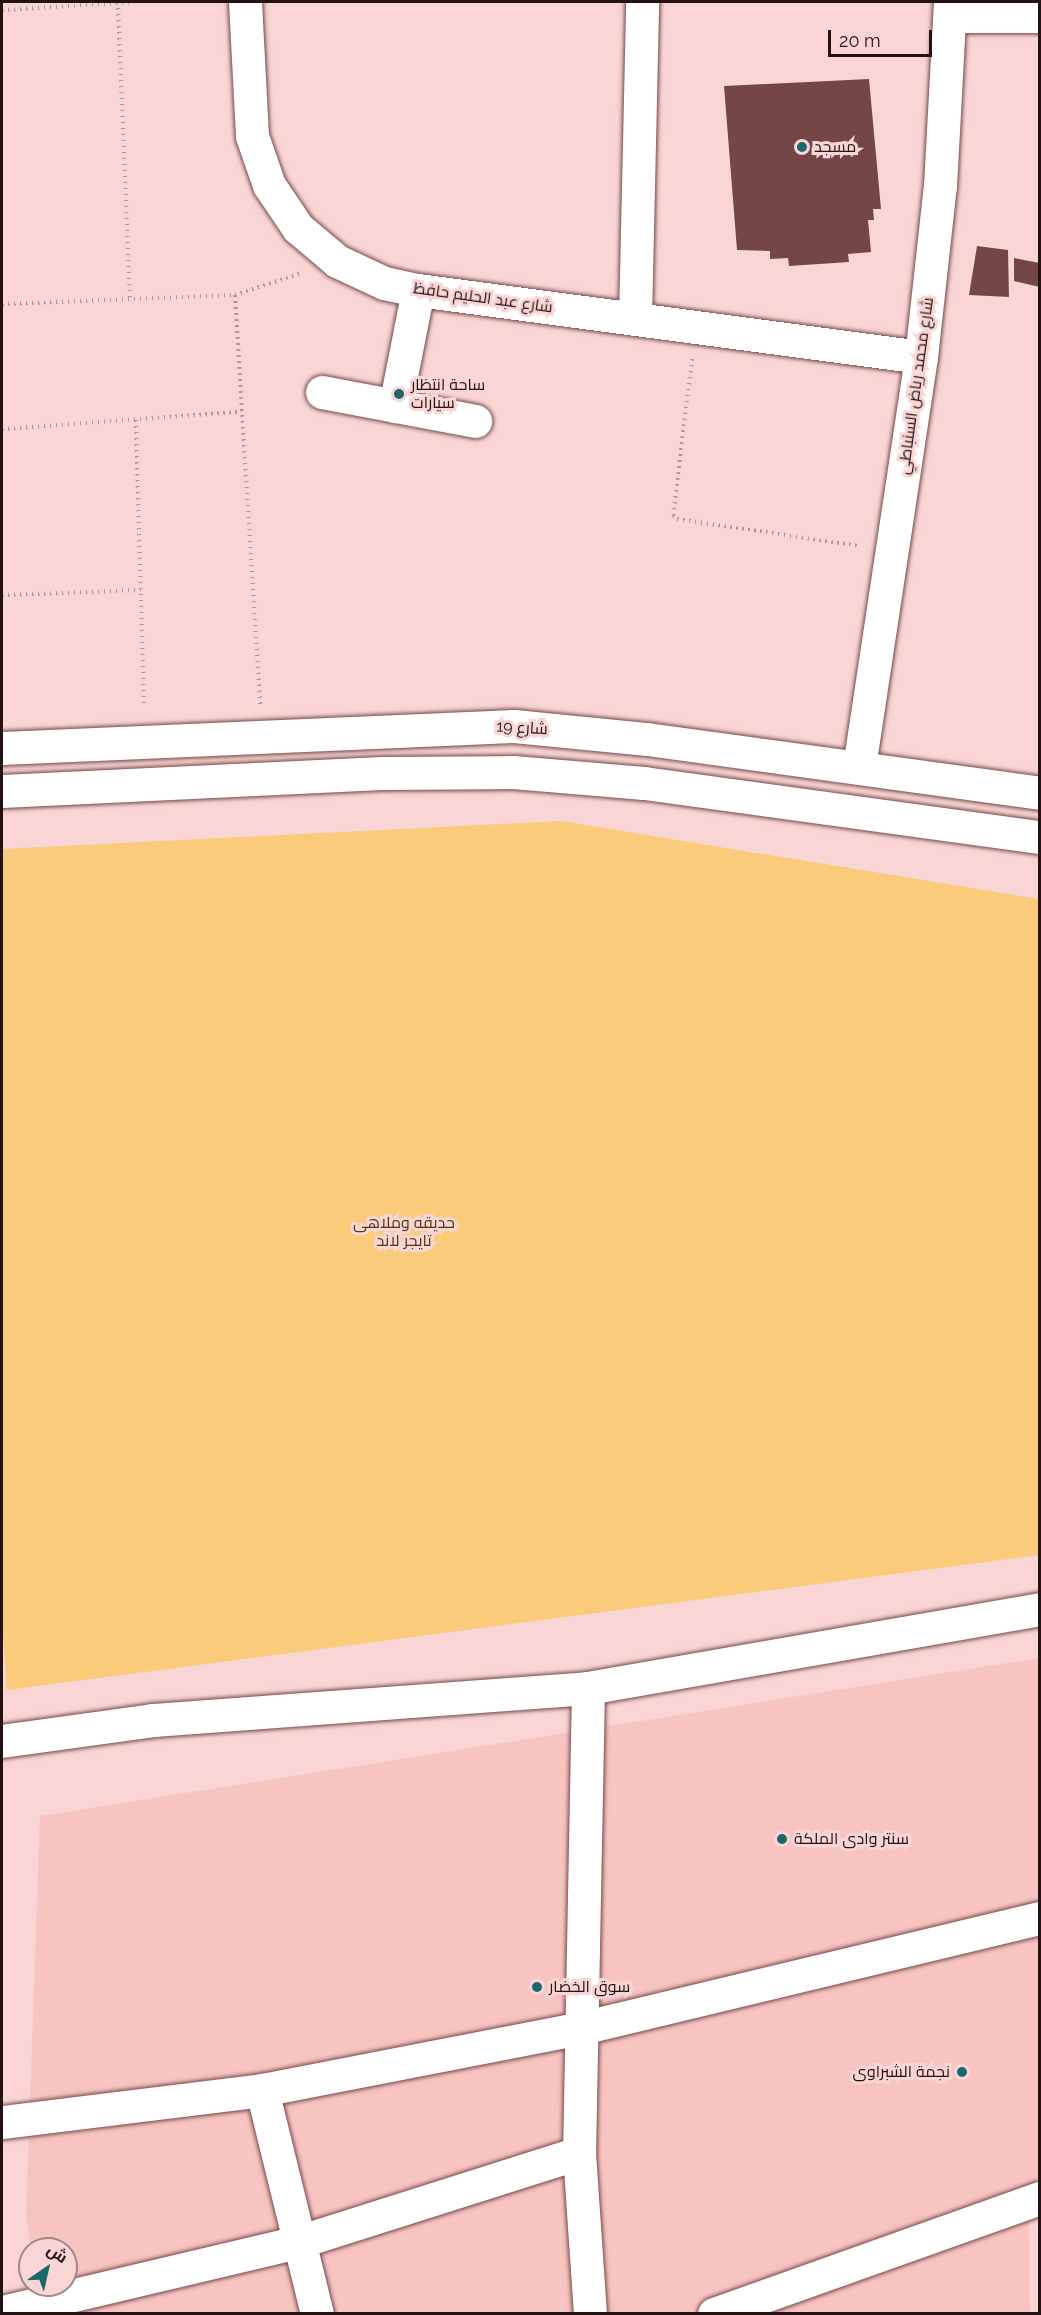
<!DOCTYPE html>
<html>
<head>
<meta charset="utf-8">
<style>
  body { margin:0 }
  #map { position:relative; width:1041px; height:2315px; overflow:hidden; background:#f9d6d5; font-family:Raleway,Cairo,sans-serif }
  div>[style] { position:absolute }
  [style*='--x'] { left:calc(var(--x)*1px); top:calc(var(--y)*1px); width:calc(var(--w)*1px); rotate:calc(var(--a)*1deg) }
  .built>* { inset:0; background:#f8c4c2 }
  .green>* { inset:0; background:#f9cb7a }
  .building>* { inset:0; background:#754646 }
  .path>* { height:4px; margin-top:-2px; transform-origin:0; background:repeating-linear-gradient(90deg,#b49696 0 1.5px,transparent 0 6px) }
  .roads { filter:drop-shadow(0 0 2px #774847) drop-shadow(0 0 2px #774847) }
  .minor>* { height:33px; margin:-16.5px; padding:0 16.5px; transform-origin:16.5px; border-radius:16.5px; background:#fff }
  .dots>* { width:16px; height:16px; translate:-50% -50%; box-sizing:border-box; border:3px solid #f9d6d5; border-radius:50% }
  span { translate:-50% -50%; white-space:nowrap; text-align:center; line-height:1.15; -webkit-text-stroke:6px #f9d6d5; paint-order:stroke }
  .poi-label { font-size:16px; color:#241111 }
  .left { translate:0 -50%; text-align:left }
  .right { translate:-100% -50%; text-align:right }
  .street-label { font-size:16px; color:#241111 }
  .park-label { font-size:16px; color:#4f390e }
  .frame { position:absolute; inset:0; border:3px solid #241111; pointer-events:none }
  .north { position:absolute; left:18px; top:2237px; width:60px; height:60px; box-sizing:border-box; background:#f9d6d5; border:2px solid #a48787; border-radius:50%; rotate:34deg; font-size:16px; font-weight:700; line-height:24px; text-align:center; color:#241111 }
  .north::after { content:''; display:block; margin:auto; width:21px; height:27px; background:#1b686c; clip-path:polygon(50% 0,100% 100%,50% 72%,0 100%) }
  .scale { position:absolute; left:828px; top:30px; width:104px; height:27px; box-sizing:border-box; border:3px solid #241111; border-top:0; padding-left:8px; font-size:18px; line-height:21px; white-space:nowrap; color:#241111; -webkit-text-stroke:4px #f9d6d5; paint-order:stroke }
</style>
</head>
<body>
<div id="map">
  <div class="built">
    <i style="clip-path:polygon(1039px 1658px,1040px 2158px,1029px 2225px,1030px 2313px,41px 2313px,37px 2285px,66px 2285px,66px 2249px,31px 2249px,26px 2216px,40px 1816px)"></i>
  </div>
  <div class="green">
    <i style="clip-path:polygon(561px 821px,1039px 899px,1039px 1555px,7px 1690px,2px 1620px,2px 849px)"></i>
  </div>
  <div class="building">
    <i style="clip-path:polygon(869px 79px,881px 209px,873px 209px,874px 220px,868px 220px,871px 252px,848px 254px,849px 262px,789px 266px,788px 258px,770px 259px,770px 251px,737px 250px,724px 86px)"></i>
    <i style="clip-path:polygon(977px 246px,1008px 250px,1009px 297px,969px 295px)"></i>
    <i style="clip-path:polygon(1014px 258px,1040px 263px,1040px 287px,1014px 281px)"></i>
  </div>
  <div class="path">
    <i style="--x:118;--y:2;--w:298;--a:87.7"></i>
    <i style="--x:2;--y:10;--w:133;--a:-3.4"></i>
    <i style="--x:2;--y:304;--w:233;--a:-2.2"></i>
    <i style="--x:692;--y:359;--w:157;--a:96.9"></i>
    <i style="--x:673;--y:515;--w:6;--a:45"></i>
    <i style="--x:677;--y:519;--w:184;--a:8.4"></i>
    <i style="--x:136;--y:420;--w:287;--a:88.4"></i>
    <i style="--x:2;--y:429;--w:240;--a:-4.1"></i>
    <i style="--x:2;--y:595;--w:139;--a:-2.1"></i>
    <i style="--x:260;--y:704;--w:410;--a:-93.5"></i>
    <i style="--x:235;--y:295;--w:70;--a:-18.4"></i>
  </div>
  <div class="roads">
    <div class="minor">
      <i style="--x:245;--y:2;--w:134;--a:87"></i>
      <i style="--x:252;--y:136;--w:52;--a:70.9"></i>
      <i style="--x:269;--y:185;--w:52;--a:56"></i>
      <i style="--x:298;--y:228;--w:51;--a:40.2"></i>
      <i style="--x:337;--y:261;--w:52;--a:25.1"></i>
      <i style="--x:384;--y:283;--w:35;--a:12"></i>
      <i style="--x:418;--y:290;--w:507;--a:7.59"></i>
      <i style="--x:950;--y:16;--w:90;--a:0"></i>
      <i style="--x:635;--y:319;--w:317;--a:-88.7"></i>
      <i style="--x:322;--y:392;--w:156;--a:10.7"></i>
      <i style="--x:395;--y:406;--w:118;--a:-78.8"></i>
      <i style="--x:2;--y:748;--w:512;--a:-2.46"></i>
      <i style="--x:514;--y:726;--w:134;--a:5.6"></i>
      <i style="--x:647;--y:739;--w:397;--a:7.8"></i>
      <i style="--x:859;--y:767;--w:415;--a:-81.4"></i>
      <i style="--x:921;--y:357;--w:172;--a:-83.7"></i>
      <i style="--x:940;--y:186;--w:184;--a:-86.9"></i>
      <i style="--x:2;--y:791;--w:380;--a:-2.7"></i>
      <i style="--x:382;--y:773;--w:131;--a:-0.4"></i>
      <i style="--x:513;--y:772;--w:131;--a:4.8"></i>
      <i style="--x:644;--y:783;--w:400;--a:7.8"></i>
      <i style="--x:588;--y:1688;--w:465;--a:91.1"></i>
      <i style="--x:579;--y:2153;--w:161;--a:86.1"></i>
      <i style="--x:2;--y:1741;--w:152;--a:-7.9"></i>
      <i style="--x:153;--y:1720;--w:436;--a:-4.2"></i>
      <i style="--x:588;--y:1688;--w:459;--a:-9.9"></i>
      <i style="--x:262;--y:2090;--w:231;--a:76.2"></i>
      <i style="--x:2;--y:2122;--w:262;--a:-7"></i>
      <i style="--x:262;--y:2090;--w:325;--a:-11"></i>
      <i style="--x:581;--y:2028;--w:472;--a:-13.5"></i>
      <i style="--x:2;--y:2312;--w:304;--a:-13.3"></i>
      <i style="--x:298;--y:2242;--w:295;--a:-17.6"></i>
      <i style="--x:714;--y:2314;--w:346;--a:-19.6"></i>
    </div>
  </div>
  <div class="dots">
    <i style="left:802px;top:147px;background:#1b686c"></i>
    <i style="left:399px;top:394px;background:#1b686c"></i>
    <i style="left:782px;top:1839px;background:#1b686c"></i>
    <i style="left:537px;top:1987px;background:#1b686c"></i>
    <i style="left:962px;top:2072px;background:#1b686c"></i>
  </div>
  <div class="poi-label">
    <span class="left" style="left:814px;top:147px">مسجد</span>
    <span class="left" style="left:411px;top:394px">ساحة انتظار<br>سيارات</span>
    <span class="left" style="left:794px;top:1839px">سنتر وادى الملكة</span>
    <span class="left" style="left:549px;top:1987px">سوق الخضار</span>
    <span class="right" style="left:950px;top:2072px">نجمة الشبراوى</span>
  </div>
  <div class="street-label">
    <span style="left:483px;top:298px;rotate:8deg">شارع عبد الحليم حافظ</span>
    <span style="left:916px;top:386px;rotate:-82deg">شارع محمد رياض السنباطي</span>
    <span style="left:522px;top:728px;rotate:3deg">شارع 19</span>
  </div>
  <div class="park-label">
    <span style="left:404px;top:1232px">حديقه وملاهى<br>تايجر لاند</span>
  </div>
  <div class="frame"></div>
  <div class="north">ش</div>
  <div class="scale">20 m</div>
</div>
</body>
</html>
